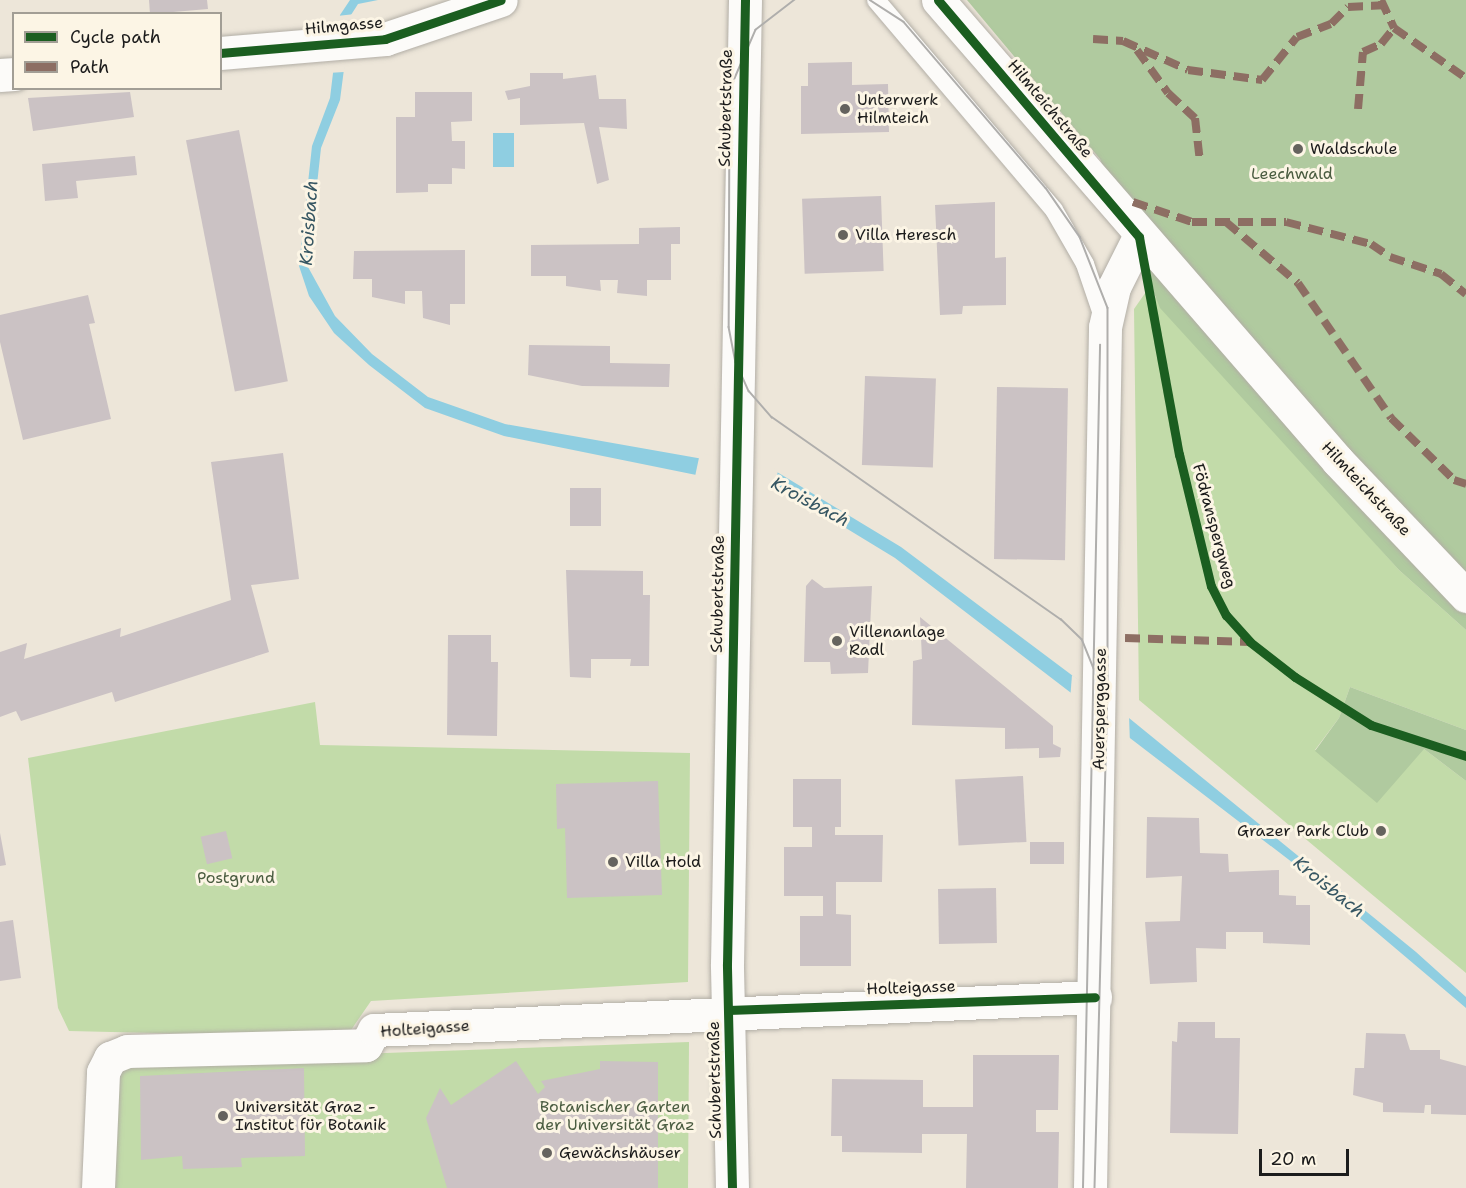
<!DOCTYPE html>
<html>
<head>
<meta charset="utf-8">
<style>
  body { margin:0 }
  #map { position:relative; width:1466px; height:1188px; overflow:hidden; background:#ede6d9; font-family:"Shantell Sans",sans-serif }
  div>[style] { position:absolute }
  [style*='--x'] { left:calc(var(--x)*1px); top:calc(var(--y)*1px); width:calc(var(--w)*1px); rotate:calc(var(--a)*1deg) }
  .green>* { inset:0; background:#c2dba9 }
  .forest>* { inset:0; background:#b0ca9f }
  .water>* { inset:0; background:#8fcee1; transform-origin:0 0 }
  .pier>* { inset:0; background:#ede6d9; transform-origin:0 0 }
  .building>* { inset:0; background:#cbc2c4; transform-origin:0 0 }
  .roads { filter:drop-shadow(0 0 2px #b2aea6) drop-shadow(0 0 2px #b2aea6) }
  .service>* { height:18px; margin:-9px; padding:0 9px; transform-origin:9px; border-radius:9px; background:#fcfbf9 }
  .minor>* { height:33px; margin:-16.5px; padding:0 16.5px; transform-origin:16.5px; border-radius:16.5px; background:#fcfbf9 }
  .secondary>* { height:33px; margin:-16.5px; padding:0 16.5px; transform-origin:16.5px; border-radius:16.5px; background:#fcfbf9 }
  .tram>* { height:1.5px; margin:-0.75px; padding:0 0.75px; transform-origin:0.75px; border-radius:0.75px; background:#afaeac }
  .quiet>* { height:8px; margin-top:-4px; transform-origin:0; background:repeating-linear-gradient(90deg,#8d6e63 0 15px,transparent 0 23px) }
  .cycleway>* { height:9px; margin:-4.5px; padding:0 4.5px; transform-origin:4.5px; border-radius:4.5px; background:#1b5e20 }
  .dots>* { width:16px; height:16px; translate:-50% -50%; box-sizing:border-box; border:3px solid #fcf5e5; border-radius:50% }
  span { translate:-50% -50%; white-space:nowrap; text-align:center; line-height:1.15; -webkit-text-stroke:6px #fcf5e5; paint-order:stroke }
  .street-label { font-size:16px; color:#1c1c1c }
  .poi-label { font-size:16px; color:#1c1c1c }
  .left { translate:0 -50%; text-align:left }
  .right { translate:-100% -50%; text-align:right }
  .park-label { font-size:16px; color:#4a5c40 }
  .water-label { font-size:18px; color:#365662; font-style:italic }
  .legend { position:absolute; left:12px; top:12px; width:210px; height:78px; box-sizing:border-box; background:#fcf5e5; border:2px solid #a29e95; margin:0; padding:8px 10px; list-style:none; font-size:18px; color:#1c1c1c }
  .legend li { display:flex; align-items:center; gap:12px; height:30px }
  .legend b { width:30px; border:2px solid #a29e95 }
  .scale { position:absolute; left:1259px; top:1149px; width:90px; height:27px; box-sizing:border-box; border:3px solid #1c1c1c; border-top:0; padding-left:8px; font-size:18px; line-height:21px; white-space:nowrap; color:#1c1c1c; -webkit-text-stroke:4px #fcf5e5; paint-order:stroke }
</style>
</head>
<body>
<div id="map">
  <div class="green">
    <i style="clip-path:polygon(1148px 289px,1399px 570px,1466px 630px,1466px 730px,1350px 687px,1339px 718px,1315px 750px,1424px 749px,1466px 781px,1466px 973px,1139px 700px,1134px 309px)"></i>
    <i style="clip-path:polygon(315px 702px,320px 745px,690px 753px,688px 982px,371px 1001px,351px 1030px,240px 1035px,69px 1031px,58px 1008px,28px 758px)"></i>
    <i style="clip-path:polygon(689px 1042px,688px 1188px,109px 1188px,110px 1063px)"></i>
  </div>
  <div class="forest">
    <i style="clip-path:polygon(967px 0,1466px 0,1466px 630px,1399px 570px,1160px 308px,1100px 159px)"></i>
    <i style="clip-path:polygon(1350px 687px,1466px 730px,1466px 781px,1424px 749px,1377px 803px,1315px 751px,1339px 718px)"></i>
  </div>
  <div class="water">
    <i style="clip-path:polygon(350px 0,378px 0,358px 4px,351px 15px,340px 100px,321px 148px,308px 267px,335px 316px,372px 354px,428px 397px,505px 424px,777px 472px,901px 547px,1129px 718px,1416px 952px,1466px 997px,1466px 1008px,1310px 876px,895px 558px,790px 494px,504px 436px,425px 408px,369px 365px,334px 333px,309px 296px,299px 266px,312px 146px,330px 98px,340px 15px)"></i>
    <i style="left:493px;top:133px;width:21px;height:34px"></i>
  </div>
  <div class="pier">
    <i style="clip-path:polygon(355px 14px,344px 72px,328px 73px,337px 16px)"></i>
    <i style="left:700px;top:453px;width:80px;height:24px;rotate:12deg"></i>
    <i style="clip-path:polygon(1072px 675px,1129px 715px,1130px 745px,1070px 700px)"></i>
  </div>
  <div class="building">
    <i style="clip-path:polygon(149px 0,207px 0,208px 9px,150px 14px)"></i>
    <i style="clip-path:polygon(852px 62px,852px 85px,888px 84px,889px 132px,801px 134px,801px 86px,808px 86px,808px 63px)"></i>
    <i style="clip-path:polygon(530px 73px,563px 73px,563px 79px,596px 75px,599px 99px,626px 99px,627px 129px,599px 127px,609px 180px,597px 184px,584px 123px,520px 125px,520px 98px,508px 100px,505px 91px,530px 86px)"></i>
    <i style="clip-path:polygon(130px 92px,134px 117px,33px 131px,28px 98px)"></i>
    <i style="clip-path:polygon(415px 92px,472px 92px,472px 121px,451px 122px,452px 141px,465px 141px,465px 169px,452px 168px,452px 184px,428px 184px,428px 192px,396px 193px,396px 117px,415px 117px)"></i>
    <i style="left:239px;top:130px;width:256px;height:54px;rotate:79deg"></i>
    <i style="clip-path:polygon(135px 156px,137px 175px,76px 181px,78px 198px,45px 201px,42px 164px)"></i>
    <i style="left:881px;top:196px;width:75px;height:79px;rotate:88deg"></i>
    <i style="clip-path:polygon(995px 202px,995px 258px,1006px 257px,1006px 305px,963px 306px,962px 314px,940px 315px,935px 205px)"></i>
    <i style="clip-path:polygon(680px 227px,680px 244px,671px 244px,671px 280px,647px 280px,647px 296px,617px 293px,618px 280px,600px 280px,601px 291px,566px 286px,566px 276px,531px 276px,531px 245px,639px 244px,639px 228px)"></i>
    <i style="clip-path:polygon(465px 250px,465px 304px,450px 304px,450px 325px,423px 318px,422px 291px,405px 291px,405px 304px,372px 297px,372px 279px,353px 279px,354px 251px)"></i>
    <i style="clip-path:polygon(88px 295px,95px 323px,89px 324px,111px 419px,23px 440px,0 342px,0 315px)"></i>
    <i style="clip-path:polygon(529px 345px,610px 346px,610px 363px,670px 364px,669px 387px,582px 386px,528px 375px)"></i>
    <i style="left:865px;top:376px;width:71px;height:89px;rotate:2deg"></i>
    <i style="left:997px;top:387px;width:71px;height:172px;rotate:1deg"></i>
    <i style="clip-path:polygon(283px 453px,299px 579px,251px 585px,269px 652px,115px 702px,112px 692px,21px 721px,16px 711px,0 717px,0 652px,27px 643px,24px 659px,121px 628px,120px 637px,231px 600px,211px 462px)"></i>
    <i style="left:570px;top:488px;width:31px;height:38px"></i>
    <i style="clip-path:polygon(566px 570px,643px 571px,643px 595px,650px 595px,649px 666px,630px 666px,631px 659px,591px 659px,591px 678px,570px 677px)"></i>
    <i style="clip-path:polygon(812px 579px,824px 588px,872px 586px,868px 673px,831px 674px,830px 662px,804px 662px,806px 586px)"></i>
    <i style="clip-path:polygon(920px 617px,1053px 726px,1053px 744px,1061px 748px,1060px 757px,1039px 758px,1039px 748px,1005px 749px,1005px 728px,912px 725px,913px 661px,922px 659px)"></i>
    <i style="clip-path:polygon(448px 635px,491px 635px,491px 662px,498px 662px,497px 736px,447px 735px)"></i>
    <i style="left:1023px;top:776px;width:66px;height:68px;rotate:87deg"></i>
    <i style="clip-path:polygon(793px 779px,841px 779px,841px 827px,835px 827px,835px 835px,883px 835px,882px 882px,836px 882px,836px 914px,851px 915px,851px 966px,800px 966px,800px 916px,823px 916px,823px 896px,784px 896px,784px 847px,812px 847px,812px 827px,793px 827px)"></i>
    <i style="clip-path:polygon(658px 781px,662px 895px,567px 898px,565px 828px,557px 829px,556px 784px)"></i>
    <i style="clip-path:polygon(1147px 817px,1199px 818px,1200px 853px,1228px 854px,1229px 872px,1279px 870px,1279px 895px,1296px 896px,1296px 905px,1310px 905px,1310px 945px,1263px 943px,1263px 932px,1226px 932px,1226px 949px,1196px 948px,1197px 982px,1150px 984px,1145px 922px,1180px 921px,1182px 876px,1146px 878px)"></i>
    <i style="left:226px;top:831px;width:28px;height:26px;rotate:77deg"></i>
    <i style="clip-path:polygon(0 833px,6px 865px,0 866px)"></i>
    <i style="left:1064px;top:842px;width:22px;height:34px;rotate:90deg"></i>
    <i style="left:996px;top:888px;width:55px;height:58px;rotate:89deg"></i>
    <i style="clip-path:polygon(13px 920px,21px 978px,0 981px,0 922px)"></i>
    <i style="clip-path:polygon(1178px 1022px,1215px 1022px,1215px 1038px,1240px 1038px,1238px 1134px,1170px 1133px,1172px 1041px,1177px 1042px)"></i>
    <i style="clip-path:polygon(1366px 1033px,1405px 1034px,1410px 1050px,1440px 1050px,1440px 1059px,1466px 1066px,1466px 1115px,1431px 1114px,1431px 1105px,1425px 1105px,1424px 1113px,1383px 1112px,1383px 1103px,1353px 1095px,1355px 1068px,1364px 1068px)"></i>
    <i style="clip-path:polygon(973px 1055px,1059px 1055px,1058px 1110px,1036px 1110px,1036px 1132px,1059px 1132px,1058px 1188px,966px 1188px,967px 1134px,922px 1134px,922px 1153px,842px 1152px,842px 1136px,831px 1136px,832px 1079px,923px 1080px,923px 1107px,973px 1107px)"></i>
    <i style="clip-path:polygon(516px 1061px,538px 1094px,545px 1087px,541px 1081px,600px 1069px,600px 1061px,658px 1062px,658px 1188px,447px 1188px,426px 1118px,440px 1088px,451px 1105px)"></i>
    <i style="clip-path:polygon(304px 1068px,305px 1156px,241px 1158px,242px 1167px,183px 1169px,182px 1156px,141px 1160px,140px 1076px)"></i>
  </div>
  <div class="roads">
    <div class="service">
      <i style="--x:876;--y:0;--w:275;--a:49.7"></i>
      <i style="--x:1054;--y:210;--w:62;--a:60.1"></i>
      <i style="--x:1085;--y:264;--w:56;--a:71.2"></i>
    </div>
    <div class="minor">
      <i style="--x:220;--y:53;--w:166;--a:-4.8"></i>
      <i style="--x:385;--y:39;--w:122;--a:-18.6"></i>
      <i style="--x:0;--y:75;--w:14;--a:-4"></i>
      <i style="--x:98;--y:1188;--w:116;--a:-87.5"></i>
      <i style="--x:103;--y:1072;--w:16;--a:-63"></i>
      <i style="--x:110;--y:1058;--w:18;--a:-22"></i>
      <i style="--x:127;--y:1051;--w:239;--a:-1.4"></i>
      <i style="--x:366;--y:1045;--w:17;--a:-62"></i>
      <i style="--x:374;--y:1030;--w:722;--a:-2.62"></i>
      <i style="--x:732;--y:1188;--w:224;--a:-91.3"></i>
      <i style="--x:727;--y:964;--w:964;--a:-88.93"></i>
      <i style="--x:1090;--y:1188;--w:861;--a:-89"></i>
      <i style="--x:1105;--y:327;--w:41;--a:-77.3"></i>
      <i style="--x:1114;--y:287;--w:56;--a:-63.4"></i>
    </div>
    <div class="secondary">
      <i style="--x:938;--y:0;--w:610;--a:49.05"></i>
      <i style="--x:1338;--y:461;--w:186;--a:46.5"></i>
    </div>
  </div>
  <div class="tram">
    <i style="--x:795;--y:0;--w:49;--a:142.4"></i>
    <i style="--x:756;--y:30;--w:65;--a:113.4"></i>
    <i style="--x:730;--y:90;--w:237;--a:90.2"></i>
    <i style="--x:729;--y:327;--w:36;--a:79"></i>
    <i style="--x:736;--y:362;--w:32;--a:66"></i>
    <i style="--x:749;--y:391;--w:35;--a:49"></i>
    <i style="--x:772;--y:417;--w:353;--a:35"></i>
    <i style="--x:1061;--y:619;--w:29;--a:44"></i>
    <i style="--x:1082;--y:639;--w:32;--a:68"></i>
    <i style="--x:870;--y:0;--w:40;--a:32.9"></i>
    <i style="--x:904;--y:22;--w:218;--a:49.5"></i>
    <i style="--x:1046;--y:188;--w:60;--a:55.2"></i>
    <i style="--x:1080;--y:237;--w:76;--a:68.5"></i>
    <i style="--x:1108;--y:308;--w:380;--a:90"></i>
    <i style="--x:1108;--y:688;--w:500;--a:91.49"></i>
    <i style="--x:1083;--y:1188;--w:843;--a:-88.84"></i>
  </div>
  <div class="quiet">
    <i style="--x:1381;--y:0;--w:31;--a:65"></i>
    <i style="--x:1394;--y:28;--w:88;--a:34.8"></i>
    <i style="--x:1093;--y:39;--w:30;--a:4"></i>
    <i style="--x:1123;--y:41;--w:71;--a:24"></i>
    <i style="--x:1188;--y:70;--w:75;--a:7.7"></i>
    <i style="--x:1262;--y:80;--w:55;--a:-50.9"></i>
    <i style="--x:1297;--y:37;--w:36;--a:-21"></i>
    <i style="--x:1331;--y:24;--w:24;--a:-45"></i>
    <i style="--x:1348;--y:7;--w:35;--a:-3"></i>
    <i style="--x:1137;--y:50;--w:53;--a:54.2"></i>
    <i style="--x:1168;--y:93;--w:37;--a:43"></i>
    <i style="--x:1195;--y:118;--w:44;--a:83.5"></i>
    <i style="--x:1358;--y:109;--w:57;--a:-85"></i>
    <i style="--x:1363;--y:52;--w:20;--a:-24"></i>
    <i style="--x:1381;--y:44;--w:21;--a:-51"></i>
    <i style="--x:1133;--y:202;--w:62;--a:18.7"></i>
    <i style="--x:1192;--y:222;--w:94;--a:0"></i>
    <i style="--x:1286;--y:222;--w:88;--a:14.5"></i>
    <i style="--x:1371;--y:244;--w:23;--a:34"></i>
    <i style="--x:1390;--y:257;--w:54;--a:18.4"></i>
    <i style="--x:1441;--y:274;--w:32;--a:39"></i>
    <i style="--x:1226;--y:222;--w:94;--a:40.3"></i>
    <i style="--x:1298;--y:283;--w:164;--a:55.4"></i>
    <i style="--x:1391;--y:418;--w:88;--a:44.5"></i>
    <i style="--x:1454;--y:480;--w:13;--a:18"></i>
    <i style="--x:1125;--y:638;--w:125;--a:1.8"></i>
  </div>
  <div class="cycleway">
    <i style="--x:938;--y:0;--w:311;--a:49.7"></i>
    <i style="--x:1139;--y:237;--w:221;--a:79.6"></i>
    <i style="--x:1179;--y:454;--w:136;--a:76.4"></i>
    <i style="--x:1211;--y:586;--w:33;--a:63"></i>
    <i style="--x:1226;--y:615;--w:36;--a:48"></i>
    <i style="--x:1250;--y:642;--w:57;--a:37.9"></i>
    <i style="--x:1295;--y:677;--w:90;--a:32.3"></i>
    <i style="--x:1371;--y:725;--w:100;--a:18.1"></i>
    <i style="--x:220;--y:53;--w:166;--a:-4.8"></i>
    <i style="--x:385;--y:39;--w:122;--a:-18.6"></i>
    <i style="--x:728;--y:1010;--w:367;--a:-2"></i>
    <i style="--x:732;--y:1188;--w:224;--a:-91.3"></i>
    <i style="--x:727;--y:964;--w:964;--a:-88.93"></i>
  </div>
  <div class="dots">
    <i style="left:845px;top:109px;background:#65635e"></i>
    <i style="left:1298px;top:149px;background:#65635e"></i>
    <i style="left:843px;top:235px;background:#65635e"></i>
    <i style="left:837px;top:641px;background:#65635e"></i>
    <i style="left:1381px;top:831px;background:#65635e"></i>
    <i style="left:613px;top:862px;background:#65635e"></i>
    <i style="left:223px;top:1116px;background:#65635e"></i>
    <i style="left:547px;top:1153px;background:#65635e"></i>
  </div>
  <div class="street-label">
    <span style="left:344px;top:26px;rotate:-5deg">Hilmgasse</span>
    <span style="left:726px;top:108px;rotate:-89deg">Schubertstraße</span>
    <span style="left:1050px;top:109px;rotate:50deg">Hilmteichstraße</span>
    <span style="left:1366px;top:489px;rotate:47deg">Hilmteichstraße</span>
    <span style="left:1214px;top:526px;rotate:75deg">Födranspergweg</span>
    <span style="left:718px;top:594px;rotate:-89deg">Schubertstraße</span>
    <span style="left:1100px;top:709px;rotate:-89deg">Auersperggasse</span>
    <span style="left:911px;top:988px;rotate:-2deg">Holteigasse</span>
    <span style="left:425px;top:1029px;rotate:-4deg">Holteigasse</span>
    <span style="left:715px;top:1080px;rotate:-91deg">Schubertstraße</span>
  </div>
  <div class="poi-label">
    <span class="left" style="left:857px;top:109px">Unterwerk<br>Hilmteich</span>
    <span class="left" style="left:1310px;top:149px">Waldschule</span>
    <span class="left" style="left:855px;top:235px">Villa Heresch</span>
    <span class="left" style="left:849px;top:641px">Villenanlage<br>Radl</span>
    <span class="right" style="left:1369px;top:831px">Grazer Park Club</span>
    <span class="left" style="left:625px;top:862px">Villa Hold</span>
    <span class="left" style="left:235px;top:1116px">Universität Graz -<br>Institut für Botanik</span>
    <span class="left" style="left:559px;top:1153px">Gewächshäuser</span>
  </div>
  <div class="park-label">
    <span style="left:1292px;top:174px">Leechwald</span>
    <span style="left:236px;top:878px">Postgrund</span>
    <span style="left:615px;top:1116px">Botanischer Garten<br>der Universität Graz</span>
  </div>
  <div class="water-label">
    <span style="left:309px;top:223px;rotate:-86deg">Kroisbach</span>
    <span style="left:810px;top:502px;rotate:28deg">Kroisbach</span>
    <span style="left:1329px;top:887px;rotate:39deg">Kroisbach</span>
  </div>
  <ul class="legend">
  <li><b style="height:8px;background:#1b5e20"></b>Cycle path</li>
  <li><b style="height:8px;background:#8d6e63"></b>Path</li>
  </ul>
  <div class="scale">20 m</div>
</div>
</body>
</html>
